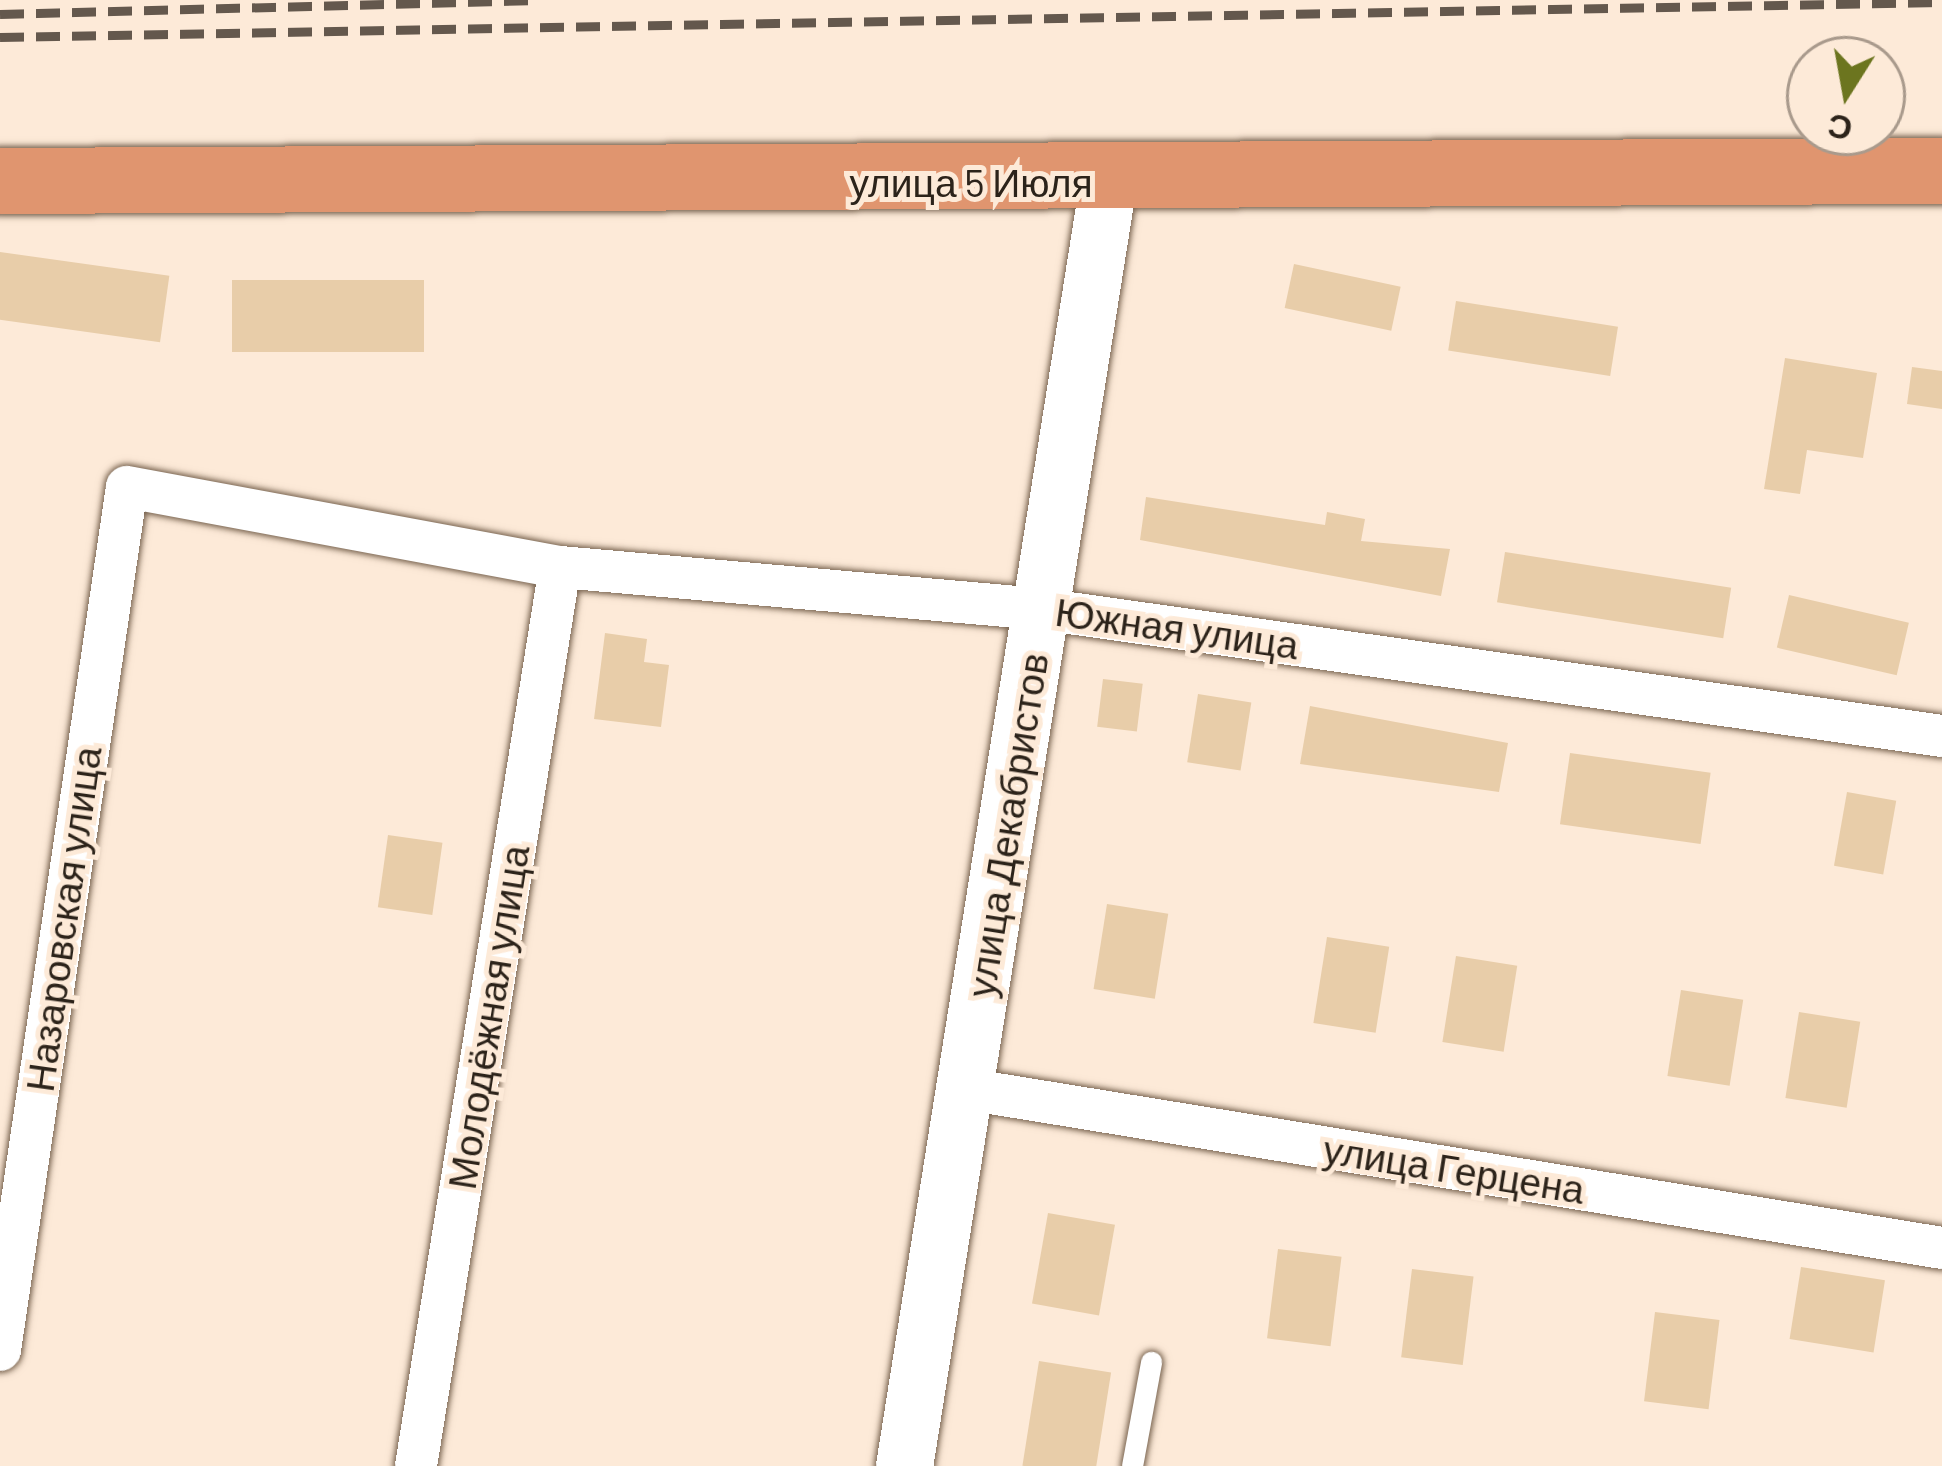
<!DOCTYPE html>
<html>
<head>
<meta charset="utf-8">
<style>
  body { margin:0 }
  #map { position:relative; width:1942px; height:1466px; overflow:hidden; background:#fdead8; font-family:Barlow,sans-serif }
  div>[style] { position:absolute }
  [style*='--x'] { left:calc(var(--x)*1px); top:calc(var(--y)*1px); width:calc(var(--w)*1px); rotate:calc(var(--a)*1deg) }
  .building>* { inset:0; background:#e8cda9; transform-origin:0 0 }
  .roads { filter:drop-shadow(0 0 3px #796450) drop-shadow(0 0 3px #796450) }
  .lane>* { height:21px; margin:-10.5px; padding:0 10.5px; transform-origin:10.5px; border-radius:10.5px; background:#fff }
  .street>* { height:42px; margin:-21px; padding:0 21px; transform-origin:21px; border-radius:21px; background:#fff }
  .secondary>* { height:57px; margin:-28.5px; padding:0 28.5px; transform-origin:28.5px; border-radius:28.5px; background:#fff }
  .highway>* { height:66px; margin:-33px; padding:0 33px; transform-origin:33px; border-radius:33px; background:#e0956f }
  .rail>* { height:9px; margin-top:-4.5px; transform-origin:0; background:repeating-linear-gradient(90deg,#64584d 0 24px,transparent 0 36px) }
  span { translate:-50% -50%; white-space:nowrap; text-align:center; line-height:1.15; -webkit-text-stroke:10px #fdead8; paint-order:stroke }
  .street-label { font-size:39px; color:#2c231a }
  .north { position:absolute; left:1786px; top:36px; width:120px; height:120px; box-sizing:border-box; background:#fdead8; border:3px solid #a99a8c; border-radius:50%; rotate:191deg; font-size:33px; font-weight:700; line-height:48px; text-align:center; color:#2c231a }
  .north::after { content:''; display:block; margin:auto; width:42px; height:54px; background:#6c751f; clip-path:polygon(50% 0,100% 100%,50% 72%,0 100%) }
</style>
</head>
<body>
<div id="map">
  <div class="building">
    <i style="left:0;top:252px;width:171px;height:67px;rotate:8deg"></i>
    <i style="left:1294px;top:264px;width:109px;height:45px;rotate:12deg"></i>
    <i style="left:232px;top:280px;width:192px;height:72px"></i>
    <i style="left:1456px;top:301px;width:164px;height:50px;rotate:9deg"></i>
    <i style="clip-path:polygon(1785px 358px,1877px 373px,1863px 458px,1807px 450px,1800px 494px,1764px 489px)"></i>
    <i style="clip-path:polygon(1912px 367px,1942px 371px,1942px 409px,1907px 404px)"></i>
    <i style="clip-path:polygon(1146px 497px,1325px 525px,1327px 512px,1365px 519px,1361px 541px,1450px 549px,1441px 596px,1140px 540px)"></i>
    <i style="left:1505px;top:552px;width:229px;height:51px;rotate:9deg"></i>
    <i style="left:1789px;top:595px;width:123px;height:54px;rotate:13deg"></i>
    <i style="clip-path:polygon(605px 633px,647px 639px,644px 662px,669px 665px,661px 727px,594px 719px)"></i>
    <i style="left:1103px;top:679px;width:40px;height:48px;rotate:7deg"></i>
    <i style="left:1198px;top:694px;width:54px;height:69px;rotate:9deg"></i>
    <i style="clip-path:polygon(1310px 706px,1508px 743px,1499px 792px,1300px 764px)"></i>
    <i style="left:1570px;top:753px;width:142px;height:72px;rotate:8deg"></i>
    <i style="left:1847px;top:792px;width:50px;height:75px;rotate:10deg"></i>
    <i style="left:388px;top:835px;width:55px;height:73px;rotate:8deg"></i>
    <i style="left:1107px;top:904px;width:62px;height:86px;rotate:9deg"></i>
    <i style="left:1327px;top:937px;width:63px;height:87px;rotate:9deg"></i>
    <i style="left:1456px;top:956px;width:62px;height:87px;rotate:9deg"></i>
    <i style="left:1681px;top:990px;width:63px;height:87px;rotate:9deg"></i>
    <i style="left:1799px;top:1012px;width:62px;height:87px;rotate:9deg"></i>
    <i style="left:1048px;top:1213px;width:68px;height:92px;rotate:10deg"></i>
    <i style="left:1278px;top:1249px;width:64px;height:90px;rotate:7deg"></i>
    <i style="left:1801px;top:1267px;width:85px;height:73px;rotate:9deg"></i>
    <i style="left:1412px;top:1269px;width:62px;height:89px;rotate:7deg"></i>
    <i style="left:1655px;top:1312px;width:65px;height:90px;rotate:7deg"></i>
    <i style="left:1039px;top:1361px;width:73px;height:106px;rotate:9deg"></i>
  </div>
  <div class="roads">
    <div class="lane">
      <i style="--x:1132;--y:1466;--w:106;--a:-79.6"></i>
    </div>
    <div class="street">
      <i style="--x:966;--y:1089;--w:989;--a:9.25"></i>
      <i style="--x:0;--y:1350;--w:872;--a:-81.63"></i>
      <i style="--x:127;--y:487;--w:440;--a:10.5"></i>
      <i style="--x:560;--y:567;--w:483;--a:5"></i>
      <i style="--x:1041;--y:609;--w:910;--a:8.02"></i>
      <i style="--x:416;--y:1466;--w:910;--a:-80.9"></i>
    </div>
    <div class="secondary">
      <i style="--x:904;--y:1466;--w:1299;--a:-80.97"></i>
    </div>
    <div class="highway">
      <i style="--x:0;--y:181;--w:1942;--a:-0.3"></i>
    </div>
  </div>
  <div class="rail">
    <i style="--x:0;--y:14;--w:540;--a:-1.49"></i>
    <i style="--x:0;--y:37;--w:1942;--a:-1.03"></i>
  </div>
  <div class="street-label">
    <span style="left:971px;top:182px">улица 5 Июля</span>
    <span style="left:1177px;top:628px;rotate:8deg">Южная улица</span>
    <span style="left:1007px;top:825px;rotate:-81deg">улица Декабристов</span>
    <span style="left:63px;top:919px;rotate:-82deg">Назаровская улица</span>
    <span style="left:488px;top:1017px;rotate:-81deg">Молодёжная улица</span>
    <span style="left:1454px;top:1169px;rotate:9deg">улица Герцена</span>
  </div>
  <div class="north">С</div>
</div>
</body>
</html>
